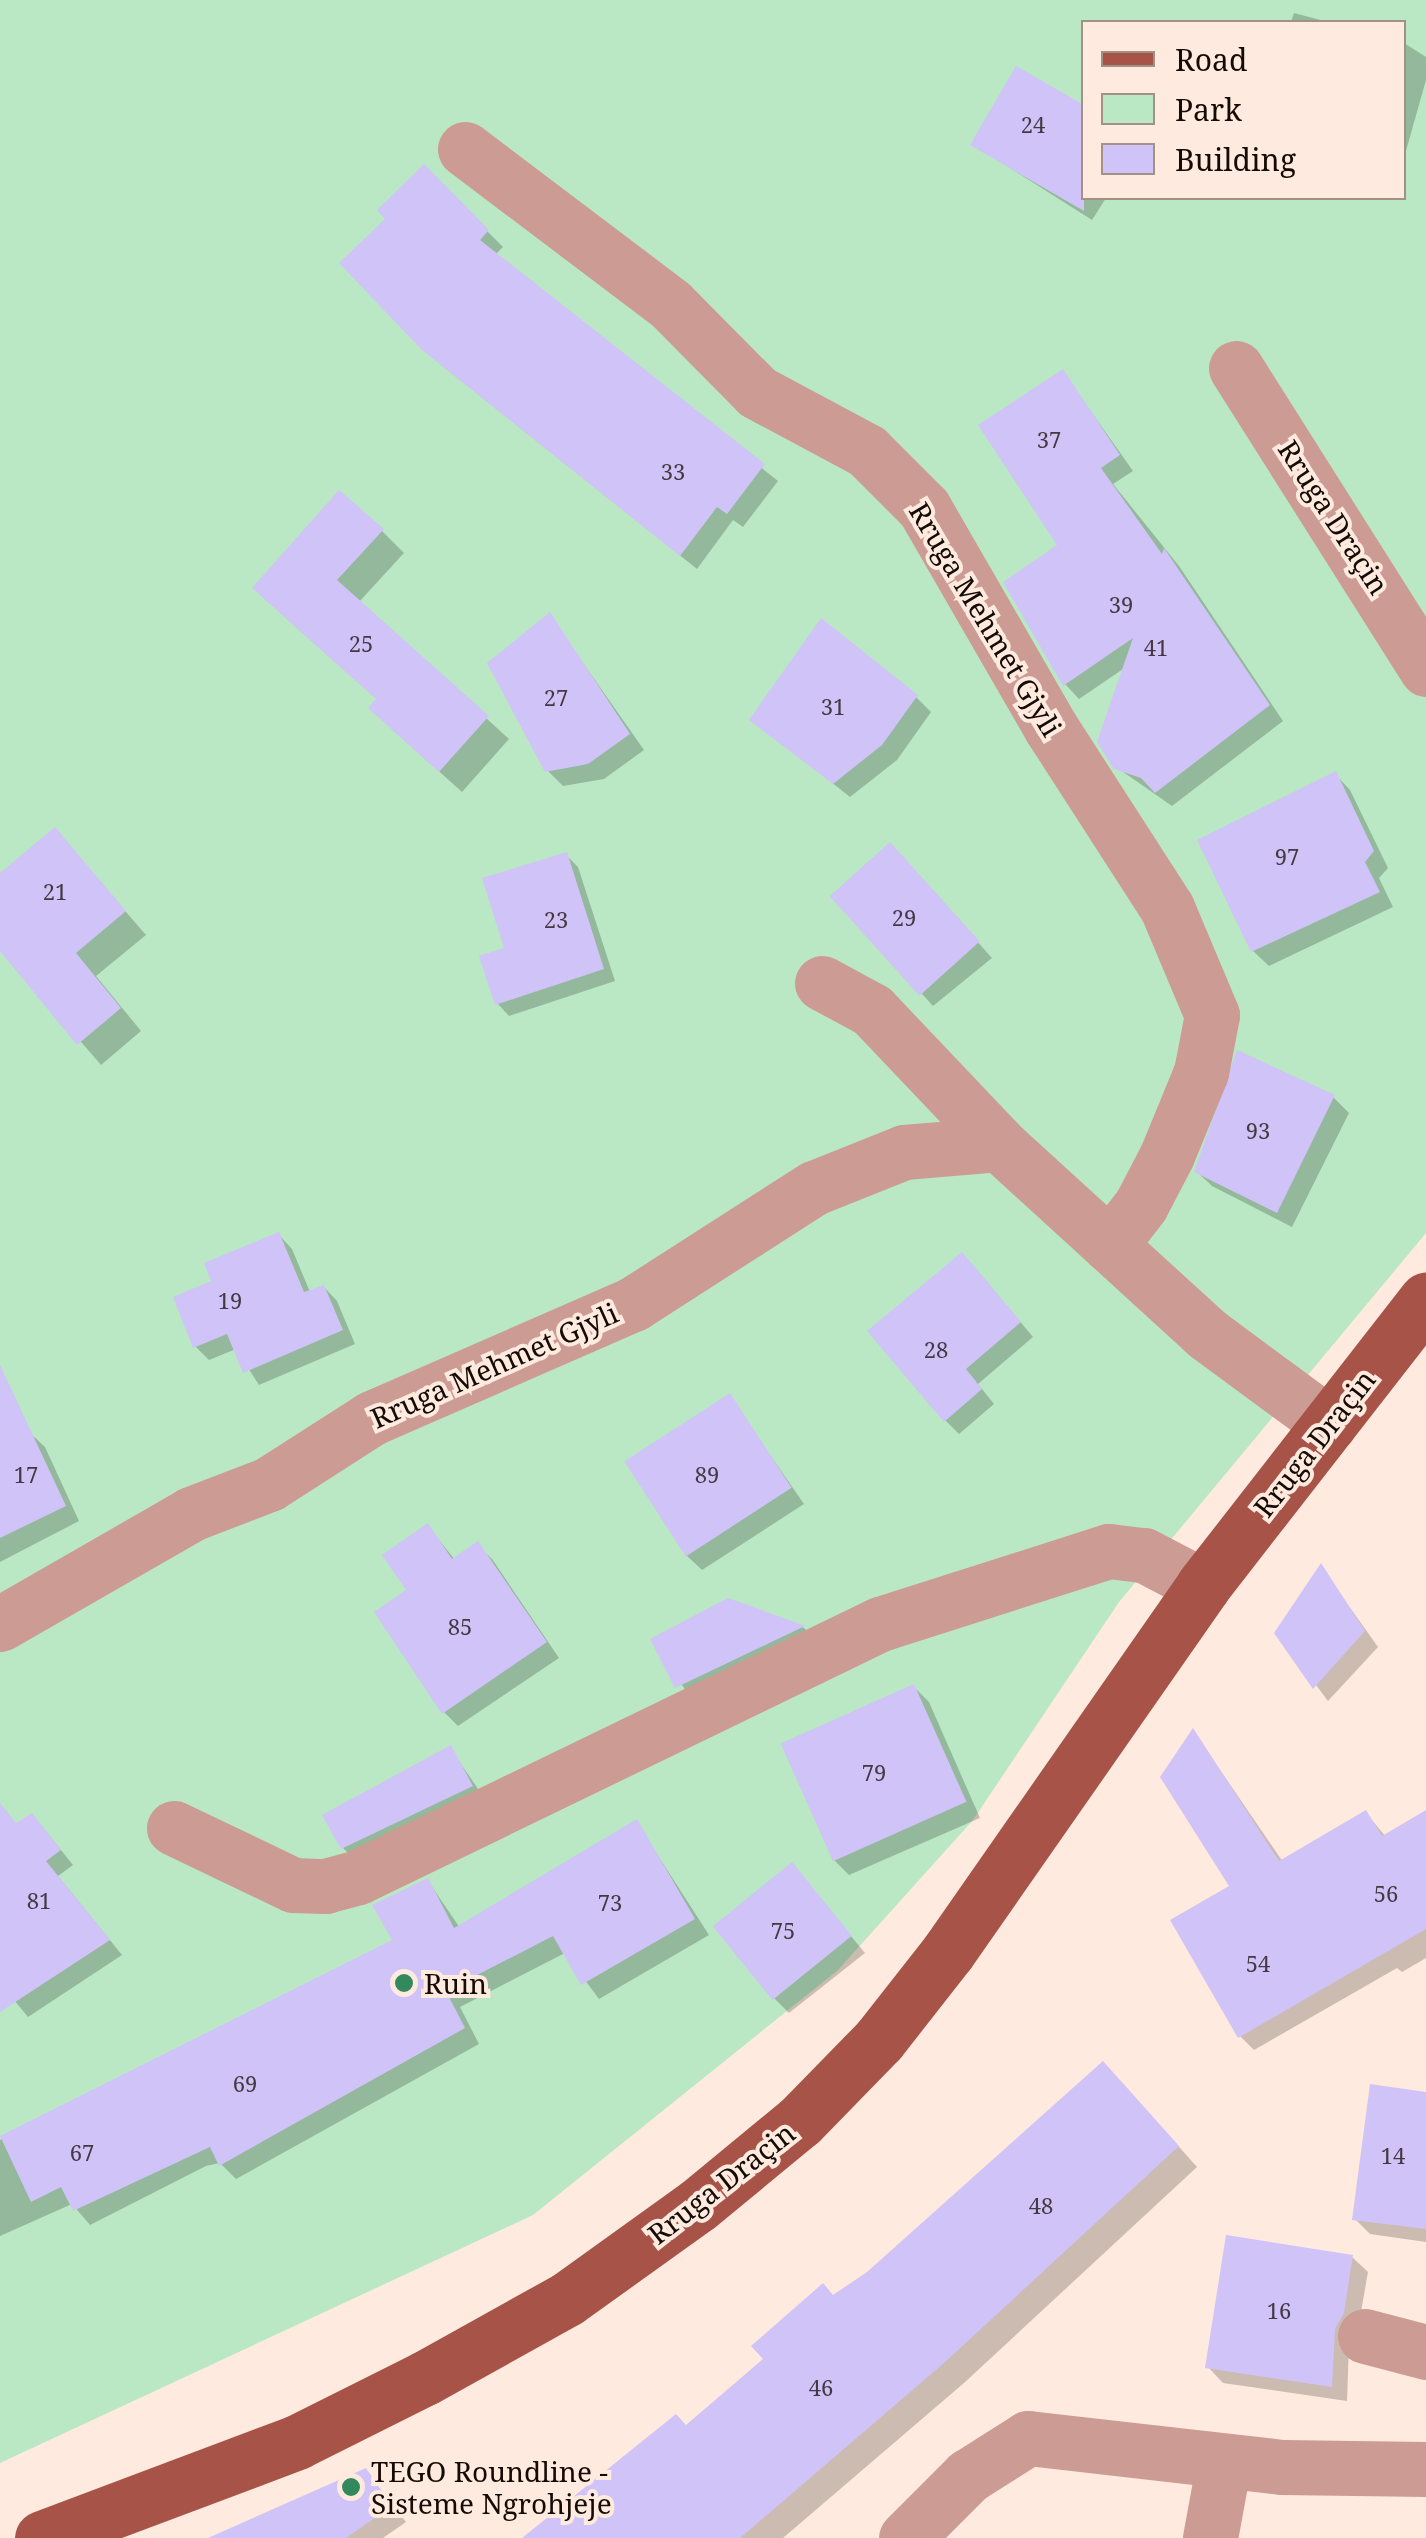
<!DOCTYPE html>
<html>
<head>
<meta charset="utf-8">
<style>
  body { margin:0 }
  #map { position:relative; width:1426px; height:2538px; overflow:hidden; background:#feeade; font-family:"Noto Serif",serif }
  div>[style] { position:absolute }
  [style*='--x'] { left:calc(var(--x)*1px); top:calc(var(--y)*1px); width:calc(var(--w)*1px); rotate:calc(var(--a)*1deg) }
  .green>* { inset:0; background:#bae7c4 }
  .shadow>* { inset:0; background:#0003 }
  .building>* { inset:0; background:#d0c3f7; transform-origin:0 0 }
  .minor>* { height:55px; margin:-27.5px; padding:0 27.5px; transform-origin:27.5px; border-radius:27.5px; background:#cc9b93 }
  .major>* { height:55px; margin:-27.5px; padding:0 27.5px; transform-origin:27.5px; border-radius:27.5px; background:#a75347 }
  .dots>* { width:28px; height:28px; translate:-50% -50%; box-sizing:border-box; border:5px solid #feeade; border-radius:50% }
  span { translate:-50% -50%; white-space:nowrap; text-align:center; line-height:1.15; -webkit-text-stroke:8px #feeade; paint-order:stroke }
  .number-label { font-size:22px; color:#443942 }
  .number-label span { -webkit-text-stroke-width:0 }
  .street-label { font-size:28px; color:#150b05 }
  .poi-label { font-size:28px; color:#150b05 }
  .left { translate:0 -50%; text-align:left }
  .legend { position:absolute; left:1081px; top:20px; width:325px; height:180px; box-sizing:border-box; background:#feeade; border:2px solid #a19187; margin:0; padding:12px 18px; list-style:none; font-size:30px; color:#150b05 }
  .legend li { display:flex; align-items:center; gap:20px; height:50px }
  .legend b { width:50px; border:2px solid #a19187 }
</style>
</head>
<body>
<div id="map">
  <div class="green">
    <i style="clip-path:polygon(evenodd,0 0,1426px 0,1426px 1233px,1119px 1602px,973px 1820px,838px 1970px,533px 2215px,0 2463px,0 0,1084px 22px,1404px 22px,1404px 198px,1084px 198px,1084px 22px)"></i>
  </div>
  <div class="shadow">
    <i style="clip-path:polygon(1294px 13px,1328px 22px,1291px 22px)"></i>
    <i style="clip-path:polygon(1404px 43px,1426px 57px,1426px 80px,1404px 158px)"></i>
    <i style="clip-path:polygon(974px 145px,1084px 198px,1106px 198px,1092px 220px)"></i>
    <i style="clip-path:polygon(423px 167px,503px 247px,495px 255px,778px 481px,743px 527px,733px 520px,697px 569px,440px 364px)"></i>
    <i style="clip-path:polygon(1063px 372px,1133px 471px,1113px 484px,1179px 566px,1283px 721px,1172px 806px,1116px 767px,1126px 667px,1079px 699px,1065px 684px)"></i>
    <i style="clip-path:polygon(382px 531px,404px 553px,359px 602px,509px 739px,462px 792px,393px 730px,378px 700px,277px 610px)"></i>
    <i style="clip-path:polygon(550px 616px,644px 750px,604px 779px,563px 786px,547px 770px)"></i>
    <i style="clip-path:polygon(916px 697px,931px 712px,897px 760px,850px 797px,753px 720px)"></i>
    <i style="clip-path:polygon(1335px 774px,1350px 790px,1388px 868px,1379px 878px,1393px 907px,1269px 966px,1253px 951px)"></i>
    <i style="clip-path:polygon(55px 830px,146px 935px,96px 976px,141px 1031px,101px 1065px,0 948px,0 876px)"></i>
    <i style="clip-path:polygon(566px 855px,578px 867px,615px 981px,509px 1016px,497px 1003px,508px 949px)"></i>
    <i style="clip-path:polygon(905px 861px,992px 958px,933px 1006px,832px 895px)"></i>
    <i style="clip-path:polygon(1239px 1053px,1334px 1098px,1349px 1113px,1292px 1227px,1212px 1186px,1196px 1171px)"></i>
    <i style="clip-path:polygon(279px 1235px,292px 1249px,310px 1292px,324px 1287px,337px 1301px,355px 1344px,259px 1385px,236px 1349px,209px 1360px,195px 1346px)"></i>
    <i style="clip-path:polygon(976px 1269px,1033px 1337px,978px 1384px,994px 1404px,959px 1434px,945px 1420px)"></i>
    <i style="clip-path:polygon(729px 1396px,804px 1504px,702px 1570px,686px 1555px)"></i>
    <i style="clip-path:polygon(30px 1433px,45px 1447px,79px 1521px,0 1562px,0 1447px)"></i>
    <i style="clip-path:polygon(428px 1526px,455px 1560px,477px 1545px,492px 1559px,559px 1658px,458px 1726px,444px 1712px,410px 1590px)"></i>
    <i style="clip-path:polygon(1321px 1567px,1378px 1647px,1328px 1701px,1277px 1633px)"></i>
    <i style="clip-path:polygon(728px 1601px,804px 1628px,818px 1642px,693px 1702px,653px 1640px)"></i>
    <i style="clip-path:polygon(914px 1687px,929px 1702px,980px 1818px,849px 1875px,834px 1860px)"></i>
    <i style="clip-path:polygon(1194px 1732px,1283px 1862px,1366px 1813px,1386px 1837px,1426px 1813px,1426px 1958px,1402px 1972px,1397px 1968px,1254px 2050px,1240px 2036px,1232px 1887px)"></i>
    <i style="clip-path:polygon(450px 1748px,487px 1802px,358px 1863px,343px 1848px)"></i>
    <i style="clip-path:polygon(637px 1823px,709px 1935px,599px 1999px,565px 1953px,460px 2007px,479px 2044px,236px 2179px,220px 2163px,206px 2166px,90px 2225px,72px 2204px,0 2236px,0 2140px,395px 1941px,428px 1881px,460px 1928px)"></i>
    <i style="clip-path:polygon(45px 1830px,73px 1865px,58px 1876px,122px 1955px,28px 2017px,0 1983px,0 1836px)"></i>
    <i style="clip-path:polygon(792px 1865px,865px 1953px,789px 2013px,774px 1998px)"></i>
    <i style="clip-path:polygon(1123px 2084px,1197px 2167px,964px 2383px,783px 2538px,526px 2538px,686px 2427px,834px 2298px)"></i>
    <i style="clip-path:polygon(1426px 2094px,1426px 2242px,1370px 2234px,1355px 2219px)"></i>
    <i style="clip-path:polygon(1352px 2257px,1368px 2272px,1358px 2329px,1349px 2345px,1347px 2401px,1223px 2383px,1208px 2367px)"></i>
    <i style="clip-path:polygon(366px 2471px,406px 2522px,383px 2538px,214px 2538px)"></i>
  </div>
  <div class="building">
    <i style="clip-path:polygon(1016px 66px,1084px 105px,1084px 211px,970px 145px)"></i>
    <i style="clip-path:polygon(424px 164px,489px 230px,480px 240px,765px 464px,727px 514px,717px 507px,680px 556px,421px 349px,339px 263px,385px 219px,377px 210px)"></i>
    <i style="clip-path:polygon(1063px 369px,1120px 455px,1101px 468px,1162px 554px,1164px 548px,1270px 705px,1155px 793px,1141px 778px,1114px 769px,1097px 742px,1133px 638px,1063px 686px,1003px 582px,1057px 545px,978px 425px)"></i>
    <i style="clip-path:polygon(339px 490px,384px 529px,337px 580px,489px 716px,439px 772px,368px 708px,376px 699px,252px 588px)"></i>
    <i style="clip-path:polygon(550px 612px,630px 734px,588px 764px,545px 772px,487px 663px)"></i>
    <i style="clip-path:polygon(821px 618px,918px 695px,882px 745px,833px 784px,749px 720px)"></i>
    <i style="clip-path:polygon(1336px 771px,1374px 851px,1365px 862px,1380px 892px,1251px 952px,1197px 840px)"></i>
    <i style="clip-path:polygon(55px 827px,126px 911px,76px 953px,121px 1008px,77px 1045px,0 951px,0 873px)"></i>
    <i style="left:890px;top:842px;width:134px;height:81px;rotate:48deg"></i>
    <i style="clip-path:polygon(567px 852px,604px 969px,495px 1005px,479px 956px,504px 948px,482px 878px)"></i>
    <i style="clip-path:polygon(1237px 1050px,1335px 1095px,1277px 1213px,1194px 1172px)"></i>
    <i style="clip-path:polygon(279px 1232px,304px 1292px,324px 1285px,343px 1330px,243px 1373px,227px 1334px,193px 1348px,173px 1297px,211px 1281px,204px 1263px)"></i>
    <i style="clip-path:polygon(962px 1252px,1021px 1322px,966px 1369px,982px 1389px,944px 1422px,867px 1331px)"></i>
    <i style="clip-path:polygon(0 1365px,66px 1506px,0 1538px)"></i>
    <i style="left:730px;top:1393px;width:113px;height:126px;rotate:57deg"></i>
    <i style="clip-path:polygon(428px 1523px,452px 1559px,478px 1541px,547px 1642px,442px 1714px,374px 1612px,406px 1590px,382px 1555px)"></i>
    <i style="clip-path:polygon(1321px 1563px,1365px 1631px,1313px 1689px,1274px 1633px)"></i>
    <i style="clip-path:polygon(728px 1598px,805px 1626px,675px 1688px,650px 1639px)"></i>
    <i style="left:914px;top:1684px;width:129px;height:146px;rotate:66deg"></i>
    <i style="clip-path:polygon(1193px 1728px,1279px 1861px,1366px 1810px,1382px 1836px,1426px 1810px,1426px 1929px,1238px 2038px,1170px 1920px,1229px 1886px,1160px 1777px)"></i>
    <i style="clip-path:polygon(451px 1745px,473px 1786px,341px 1849px,322px 1815px)"></i>
    <i style="clip-path:polygon(0 1803px,16px 1823px,32px 1813px,61px 1850px,46px 1861px,110px 1940px,0 2012px)"></i>
    <i style="clip-path:polygon(637px 1819px,695px 1919px,581px 1985px,553px 1936px,446px 1991px,465px 2028px,219px 2166px,210px 2147px,73px 2211px,61px 2187px,31px 2202px,0 2136px,392px 1940px,372px 1905px,428px 1878px,454px 1928px)"></i>
    <i style="left:792px;top:1862px;width:95px;height:102px;rotate:51deg"></i>
    <i style="clip-path:polygon(1103px 2061px,1179px 2146px,944px 2363px,740px 2538px,522px 2538px,676px 2414px,686px 2425px,763px 2359px,751px 2346px,823px 2283px,833px 2295px,867px 2272px)"></i>
    <i style="clip-path:polygon(1370px 2084px,1426px 2092px,1426px 2229px,1352px 2220px)"></i>
    <i style="clip-path:polygon(1226px 2235px,1353px 2255px,1344px 2313px,1335px 2329px,1332px 2387px,1205px 2368px)"></i>
    <i style="clip-path:polygon(366px 2468px,392px 2506px,346px 2538px,208px 2538px)"></i>
  </div>
  <div class="minor">
    <i style="--x:465;--y:149;--w:258;--a:37.1"></i>
    <i style="--x:671;--y:305;--w:122;--a:45.3"></i>
    <i style="--x:757;--y:392;--w:125;--a:28.2"></i>
    <i style="--x:867;--y:451;--w:81;--a:45"></i>
    <i style="--x:924;--y:508;--w:254;--a:60"></i>
    <i style="--x:1051;--y:728;--w:214;--a:57.2"></i>
    <i style="--x:1167;--y:908;--w:116;--a:67.2"></i>
    <i style="--x:1212;--y:1015;--w:58;--a:100.9"></i>
    <i style="--x:1201;--y:1072;--w:90;--a:112.3"></i>
    <i style="--x:1167;--y:1155;--w:56;--a:117.5"></i>
    <i style="--x:1141;--y:1205;--w:51;--a:127.8"></i>
    <i style="--x:1236;--y:368;--w:356;--a:57.7"></i>
    <i style="--x:822;--y:983;--w:57;--a:28.4"></i>
    <i style="--x:872;--y:1010;--w:185;--a:46.5"></i>
    <i style="--x:999;--y:1144;--w:282;--a:42.4"></i>
    <i style="--x:1207;--y:1334;--w:152;--a:36.4"></i>
    <i style="--x:0;--y:1624;--w:220;--a:-29.9"></i>
    <i style="--x:191;--y:1514;--w:84;--a:-21"></i>
    <i style="--x:269;--y:1484;--w:122;--a:-32.7"></i>
    <i style="--x:372;--y:1418;--w:285;--a:-23.6"></i>
    <i style="--x:633;--y:1304;--w:215;--a:-32.7"></i>
    <i style="--x:814;--y:1188;--w:97;--a:-21.8"></i>
    <i style="--x:904;--y:1152;--w:95;--a:-4.8"></i>
    <i style="--x:174;--y:1828;--w:132;--a:25.6"></i>
    <i style="--x:293;--y:1885;--w:32;--a:2"></i>
    <i style="--x:325;--y:1886;--w:34;--a:-15"></i>
    <i style="--x:358;--y:1877;--w:580;--a:-25.86"></i>
    <i style="--x:880;--y:1624;--w:240;--a:-17.7"></i>
    <i style="--x:1109;--y:1551;--w:35;--a:7"></i>
    <i style="--x:1144;--y:1555;--w:67;--a:27.7"></i>
    <i style="--x:1365;--y:2336;--w:63;--a:14.7"></i>
    <i style="--x:906;--y:2538;--w:88;--a:-45"></i>
    <i style="--x:968;--y:2476;--w:71;--a:-32.3"></i>
    <i style="--x:1028;--y:2438;--w:256;--a:6.5"></i>
    <i style="--x:1282;--y:2467;--w:144;--a:0.8"></i>
    <i style="--x:1210;--y:2538;--w:77;--a:-79.6"></i>
  </div>
  <div class="major">
    <i style="--x:42;--y:2538;--w:272;--a:-20.6"></i>
    <i style="--x:297;--y:2442;--w:143;--a:-26.6"></i>
    <i style="--x:425;--y:2378;--w:162;--a:-29.1"></i>
    <i style="--x:567;--y:2299;--w:161;--a:-35.7"></i>
    <i style="--x:698;--y:2205;--w:132;--a:-39.5"></i>
    <i style="--x:800;--y:2121;--w:113;--a:-45.7"></i>
    <i style="--x:879;--y:2040;--w:112;--a:-51.9"></i>
    <i style="--x:948;--y:1952;--w:446;--a:-55.1"></i>
    <i style="--x:1203;--y:1586;--w:363;--a:-52.1"></i>
  </div>
  <div class="dots">
    <i style="left:404px;top:1983px;background:#34895c"></i>
    <i style="left:351px;top:2487px;background:#34895c"></i>
  </div>
  <div class="number-label">
    <span style="left:1033px;top:125px">24</span>
    <span style="left:1049px;top:440px">37</span>
    <span style="left:673px;top:472px">33</span>
    <span style="left:1121px;top:605px">39</span>
    <span style="left:361px;top:644px">25</span>
    <span style="left:1156px;top:648px">41</span>
    <span style="left:556px;top:698px">27</span>
    <span style="left:833px;top:707px">31</span>
    <span style="left:1287px;top:857px">97</span>
    <span style="left:55px;top:892px">21</span>
    <span style="left:904px;top:918px">29</span>
    <span style="left:556px;top:920px">23</span>
    <span style="left:1258px;top:1131px">93</span>
    <span style="left:230px;top:1301px">19</span>
    <span style="left:936px;top:1350px">28</span>
    <span style="left:26px;top:1475px">17</span>
    <span style="left:707px;top:1475px">89</span>
    <span style="left:460px;top:1627px">85</span>
    <span style="left:874px;top:1773px">79</span>
    <span style="left:1386px;top:1894px">56</span>
    <span style="left:39px;top:1901px">81</span>
    <span style="left:610px;top:1903px">73</span>
    <span style="left:783px;top:1931px">75</span>
    <span style="left:1258px;top:1964px">54</span>
    <span style="left:245px;top:2084px">69</span>
    <span style="left:82px;top:2153px">67</span>
    <span style="left:1393px;top:2156px">14</span>
    <span style="left:1041px;top:2206px">48</span>
    <span style="left:1279px;top:2311px">16</span>
    <span style="left:821px;top:2388px">46</span>
  </div>
  <div class="street-label">
    <span style="left:1334px;top:517px;rotate:57deg">Rruga Draçin</span>
    <span style="left:986px;top:619px;rotate:59deg">Rruga Mehmet Gjyli</span>
    <span style="left:494px;top:1365px;rotate:-24deg">Rruga Mehmet Gjyli</span>
    <span style="left:1314px;top:1443px;rotate:-52deg">Rruga Draçin</span>
    <span style="left:721px;top:2183px;rotate:-38deg">Rruga Draçin</span>
  </div>
  <div class="poi-label">
    <span class="left" style="left:424px;top:1983px">Ruin</span>
    <span class="left" style="left:371px;top:2487px">TEGO Roundline -<br>Sisteme Ngrohjeje</span>
  </div>
  <ul class="legend">
  <li><b style="height:12px;background:#a75347"></b>Road</li>
  <li><b style="height:28px;background:#bae7c4"></b>Park</li>
  <li><b style="height:28px;background:#d0c3f7"></b>Building</li>
  </ul>
</div>
</body>
</html>
